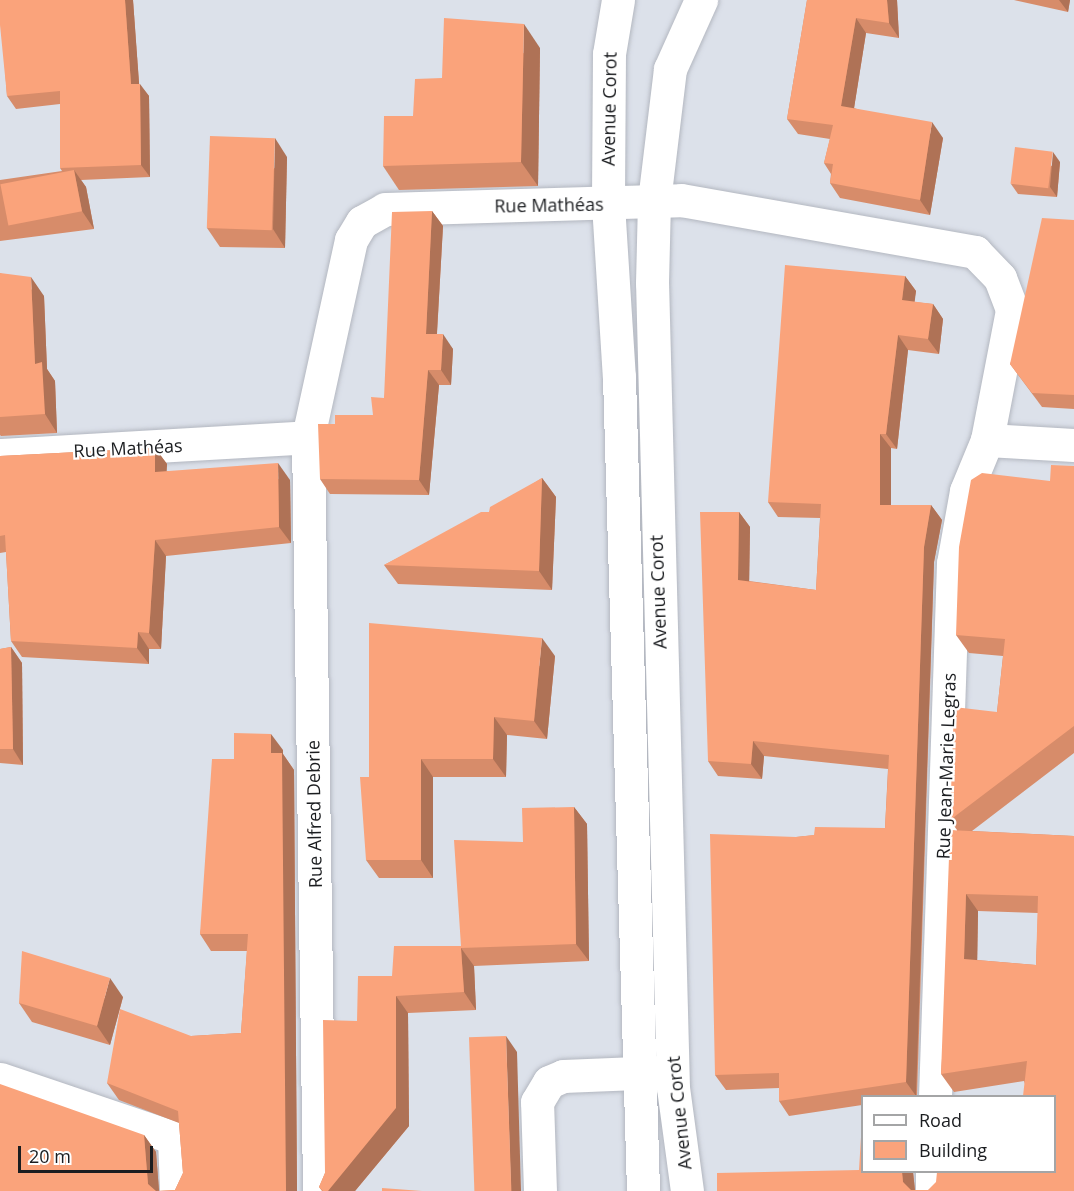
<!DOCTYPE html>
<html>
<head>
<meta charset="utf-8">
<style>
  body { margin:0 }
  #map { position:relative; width:1074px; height:1191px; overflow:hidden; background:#dce1ea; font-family:"Open Sans",sans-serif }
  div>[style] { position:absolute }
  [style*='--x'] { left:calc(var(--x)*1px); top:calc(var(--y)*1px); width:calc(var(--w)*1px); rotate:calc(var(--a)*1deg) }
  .roads { filter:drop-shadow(0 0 2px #b3b7c0) drop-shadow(0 0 2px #b3b7c0) }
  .minor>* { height:33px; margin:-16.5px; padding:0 16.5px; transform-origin:16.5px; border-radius:16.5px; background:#fff }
  .wall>* { inset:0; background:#d78c6a }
  .shaded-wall>* { inset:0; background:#af7256 }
  .building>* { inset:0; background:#faa37b; transform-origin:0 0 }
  span { translate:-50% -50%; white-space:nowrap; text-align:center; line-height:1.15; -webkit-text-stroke:4.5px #fff; paint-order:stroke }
  .street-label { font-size:18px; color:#1b1d20 }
  .legend { position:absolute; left:861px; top:1095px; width:195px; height:78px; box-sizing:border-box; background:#fff; border:2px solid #a4a5a6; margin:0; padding:8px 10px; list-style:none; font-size:18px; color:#1b1d20 }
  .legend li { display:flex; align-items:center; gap:12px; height:30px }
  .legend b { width:30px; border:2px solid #a4a5a6 }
  .scale { position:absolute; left:18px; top:1146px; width:135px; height:27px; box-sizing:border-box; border:3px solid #1b1d20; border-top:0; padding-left:8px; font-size:18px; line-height:21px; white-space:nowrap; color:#1b1d20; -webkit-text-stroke:4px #fff; paint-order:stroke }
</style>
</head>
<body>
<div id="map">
  <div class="roads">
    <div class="minor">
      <i style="--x:618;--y:0;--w:55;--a:99.5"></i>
      <i style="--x:609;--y:54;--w:150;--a:90.4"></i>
      <i style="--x:608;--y:204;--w:173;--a:86.4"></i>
      <i style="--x:619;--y:377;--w:814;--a:88.31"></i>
      <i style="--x:308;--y:437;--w:754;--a:89.16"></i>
      <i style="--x:987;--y:440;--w:87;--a:3.3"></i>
      <i style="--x:0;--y:455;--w:309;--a:-3.3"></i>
      <i style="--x:308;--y:437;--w:202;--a:-77.7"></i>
      <i style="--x:351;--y:240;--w:21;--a:-59"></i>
      <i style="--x:362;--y:222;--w:26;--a:-29"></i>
      <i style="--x:385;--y:209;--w:296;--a:-1.7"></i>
      <i style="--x:681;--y:200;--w:299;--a:10"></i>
      <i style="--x:975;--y:252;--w:36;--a:46"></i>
      <i style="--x:1000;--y:278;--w:34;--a:69"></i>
      <i style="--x:1012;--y:310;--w:132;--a:100.9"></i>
      <i style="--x:987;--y:440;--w:55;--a:112.4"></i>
      <i style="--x:966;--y:491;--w:73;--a:100.2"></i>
      <i style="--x:953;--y:563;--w:533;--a:91.93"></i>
      <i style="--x:0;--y:1079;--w:184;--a:18.7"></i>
      <i style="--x:174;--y:1138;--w:53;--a:87.8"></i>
      <i style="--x:540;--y:1191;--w:89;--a:-91.9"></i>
      <i style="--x:537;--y:1102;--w:23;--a:-59"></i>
      <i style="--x:549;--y:1082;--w:15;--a:-23"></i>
      <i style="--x:563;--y:1076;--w:98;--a:-2.3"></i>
      <i style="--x:687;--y:1191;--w:104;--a:-97.7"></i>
      <i style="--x:673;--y:1088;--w:805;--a:-91.49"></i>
      <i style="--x:652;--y:283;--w:82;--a:-88.6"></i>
      <i style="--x:654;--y:201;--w:133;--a:-83.1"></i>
      <i style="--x:670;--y:69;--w:76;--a:-65.8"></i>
      <i style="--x:932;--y:1191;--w:19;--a:-90"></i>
    </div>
  </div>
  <div class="wall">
    <i style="clip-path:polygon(0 0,133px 0,139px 84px,149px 96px,150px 177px,81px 180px,86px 187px,94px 229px,0 241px,0 180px,62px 171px,60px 168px,60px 104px,16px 109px,7px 96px)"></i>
    <i style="clip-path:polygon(807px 0,897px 0,899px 38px,866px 33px,854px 108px,943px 138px,930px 215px,840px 198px,830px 183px,831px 174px,824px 163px,830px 139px,798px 134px,787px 119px)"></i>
    <i style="clip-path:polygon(1014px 0,1070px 0,1068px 12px)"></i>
    <i style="clip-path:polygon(540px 48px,538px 186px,399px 190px,383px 166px,413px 116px,442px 78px)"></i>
    <i style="clip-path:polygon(287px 157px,285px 248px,220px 247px,207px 228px)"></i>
    <i style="clip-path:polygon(1060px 162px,1057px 197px,1018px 194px,1011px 184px)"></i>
    <i style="clip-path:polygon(432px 211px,443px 226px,437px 334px,453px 349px,451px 385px,439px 385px,429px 495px,330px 494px,320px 479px,373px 415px,384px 398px)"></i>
    <i style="clip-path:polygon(1074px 220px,1074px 409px,1042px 407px,1010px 364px)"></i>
    <i style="clip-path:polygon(0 273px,44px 296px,47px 369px,55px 381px,57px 433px,1px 436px,0 435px)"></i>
    <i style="clip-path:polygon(905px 276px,916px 291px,914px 302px,933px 304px,943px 319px,939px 354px,908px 350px,897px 449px,891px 448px,891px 505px,931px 505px,942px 520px,934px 562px,917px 1096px,862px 1096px,862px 1105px,789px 1116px,779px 1101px,779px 1088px,726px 1090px,715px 1075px,796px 837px,885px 828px,888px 769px,764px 756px,762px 779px,718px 776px,708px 761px,739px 512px,750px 527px,749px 581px,816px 590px,820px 518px,778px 517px,768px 502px)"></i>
    <i style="clip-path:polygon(155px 448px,167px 464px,166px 471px,290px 480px,291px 543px,166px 556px,161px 649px,149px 649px,149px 664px,22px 657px,11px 641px,6px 552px,0 553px,0 456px)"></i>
    <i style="clip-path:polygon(evenodd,1074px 466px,1074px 753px,972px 831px,1074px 836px,1074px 1191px,717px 1191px,913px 1172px,915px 1190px,928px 1190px,1054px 1172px,1024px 1081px,954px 1092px,941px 1074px,957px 830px,950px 820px,997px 712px,1003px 656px,969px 653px,956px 635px,1050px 481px,1074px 466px,978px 911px,1038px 913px,1036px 965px,977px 960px,978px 911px)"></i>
    <i style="clip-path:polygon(542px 478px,556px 497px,552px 590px,398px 584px,384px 565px,489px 512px)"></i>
    <i style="clip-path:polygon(11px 647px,22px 663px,23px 765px,0 763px,0 649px)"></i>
    <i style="clip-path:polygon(555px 656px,547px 739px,507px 735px,506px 777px,433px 777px,433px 878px,379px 878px,366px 860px,369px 777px)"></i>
    <i style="clip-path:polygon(283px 750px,283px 754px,294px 770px,297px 1191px,0 1191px,144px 1135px,156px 1152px,159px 1191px,175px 1190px,183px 1173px,179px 1123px,119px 1100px,107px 1083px,191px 1036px,241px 1033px,247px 951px,211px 951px,200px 934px,234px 759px)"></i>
    <i style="clip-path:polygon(574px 807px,587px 824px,589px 961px,474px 966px,476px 1010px,408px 1013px,409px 1126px,355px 1191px,322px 1191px,319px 1187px,325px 1173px,357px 1021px,392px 976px,461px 946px,523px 842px)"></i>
    <i style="clip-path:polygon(123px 997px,110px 1045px,32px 1022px,19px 1003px)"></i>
  </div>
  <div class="shaded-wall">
    <i style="clip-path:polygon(125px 0,133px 0,140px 96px,131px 84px)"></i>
    <i style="clip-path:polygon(887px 0,897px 0,899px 38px,889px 23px)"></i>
    <i style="clip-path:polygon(1059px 0,1070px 0,1068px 12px)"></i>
    <i style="clip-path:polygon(856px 18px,866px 33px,852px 121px,841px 106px)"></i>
    <i style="clip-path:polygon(524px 24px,540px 48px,538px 186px,521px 162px)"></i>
    <i style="clip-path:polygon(140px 84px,149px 96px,150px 177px,141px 165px)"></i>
    <i style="clip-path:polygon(932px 122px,943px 138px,930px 215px,920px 200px)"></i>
    <i style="clip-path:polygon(275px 138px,287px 157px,285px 248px,273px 229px)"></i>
    <i style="clip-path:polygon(1053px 152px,1060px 162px,1057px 197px,1050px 187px)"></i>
    <i style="clip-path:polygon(74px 170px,86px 187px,94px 229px,82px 211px)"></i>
    <i style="clip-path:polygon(432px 211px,443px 226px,436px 349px,426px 334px)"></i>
    <i style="clip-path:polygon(905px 276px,916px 291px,913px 315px,902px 300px)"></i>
    <i style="clip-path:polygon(31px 277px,44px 296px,47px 369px,55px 381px,57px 433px,45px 414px,35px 364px)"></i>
    <i style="clip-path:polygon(933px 304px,943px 319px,939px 354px,928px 339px)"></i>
    <i style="clip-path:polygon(443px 334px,453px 349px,451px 385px,441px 370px)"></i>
    <i style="clip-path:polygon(898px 335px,908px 350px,897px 449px,886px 434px)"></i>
    <i style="clip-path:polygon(428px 370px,439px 385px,429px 495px,419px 480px)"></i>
    <i style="clip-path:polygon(880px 434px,891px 448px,891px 520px,880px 505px)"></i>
    <i style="clip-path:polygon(155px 448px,167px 464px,166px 488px,155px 472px)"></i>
    <i style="clip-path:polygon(278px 463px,290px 480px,291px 543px,279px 527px)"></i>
    <i style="clip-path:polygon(542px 478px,556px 497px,552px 590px,539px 571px)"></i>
    <i style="clip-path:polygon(931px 505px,942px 520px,934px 562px,916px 1096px,906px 1082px,924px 547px)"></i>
    <i style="clip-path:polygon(739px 512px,750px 527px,749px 594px,738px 580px)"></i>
    <i style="clip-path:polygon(155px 540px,166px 556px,161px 649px,149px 633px)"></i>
    <i style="clip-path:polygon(138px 632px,149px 649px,149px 664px,137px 648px)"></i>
    <i style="clip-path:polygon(542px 638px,555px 656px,547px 739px,534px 721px)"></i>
    <i style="clip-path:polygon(11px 647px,22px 663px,23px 765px,13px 749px)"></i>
    <i style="clip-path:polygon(494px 717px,507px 735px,506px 777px,493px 759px)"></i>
    <i style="clip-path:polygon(271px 734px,283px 750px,283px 754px,294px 770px,297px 1191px,286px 1191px,271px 753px)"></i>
    <i style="clip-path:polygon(753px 741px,764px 756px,762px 779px,751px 764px)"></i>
    <i style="clip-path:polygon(421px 759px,433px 777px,433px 878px,421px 860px)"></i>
    <i style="clip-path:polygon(574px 807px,587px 824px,589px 961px,576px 944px)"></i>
    <i style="clip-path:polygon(966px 894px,978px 911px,977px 977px,964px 959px)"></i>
    <i style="clip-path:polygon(461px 948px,474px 966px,476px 1010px,464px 992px)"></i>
    <i style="clip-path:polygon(110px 978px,123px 997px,110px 1045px,97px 1026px)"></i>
    <i style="clip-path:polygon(396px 996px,408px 1013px,409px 1126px,355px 1191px,328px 1191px)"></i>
    <i style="clip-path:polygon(506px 1036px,517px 1052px,521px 1191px,511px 1191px)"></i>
    <i style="clip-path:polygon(144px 1135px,156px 1152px,159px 1191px,153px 1191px,148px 1184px)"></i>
    <i style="clip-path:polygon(902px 1172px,913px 1172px,915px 1191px,909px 1191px,903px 1182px)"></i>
  </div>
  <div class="building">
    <i style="clip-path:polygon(0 0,125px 0,131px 84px,140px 84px,141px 165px,60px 168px,60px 91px,7px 96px,0 25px)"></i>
    <i style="clip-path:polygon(807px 0,887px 0,889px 23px,856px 18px,841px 106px,932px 122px,920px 200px,830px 183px,833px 164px,824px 163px,833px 125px,787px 119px)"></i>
    <i style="clip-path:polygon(444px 18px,524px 24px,521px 162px,383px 166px,384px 116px,413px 116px,415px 79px,442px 78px)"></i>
    <i style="left:210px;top:136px;width:65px;height:92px;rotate:2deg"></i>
    <i style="left:1015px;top:147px;width:38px;height:37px;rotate:7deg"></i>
    <i style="left:74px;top:170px;width:42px;height:75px;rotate:79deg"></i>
    <i style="clip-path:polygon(432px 211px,426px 334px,443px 334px,441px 370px,428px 370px,419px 480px,320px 479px,318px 424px,335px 424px,335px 415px,373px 415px,371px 397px,384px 398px,392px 212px)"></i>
    <i style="clip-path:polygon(1042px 218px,1074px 220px,1074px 395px,1032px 393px,1010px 364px)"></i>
    <i style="clip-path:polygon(785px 265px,905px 276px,902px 300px,933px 304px,928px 339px,898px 335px,886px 434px,880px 434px,880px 505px,931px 505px,924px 547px,906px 1082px,779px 1101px,779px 1073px,715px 1075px,710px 834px,796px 837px,814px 835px,815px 827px,885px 828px,889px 755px,753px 741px,751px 764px,708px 761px,700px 512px,739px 512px,738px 580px,816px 590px,821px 504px,768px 502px)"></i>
    <i style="clip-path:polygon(0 273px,31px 277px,35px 364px,42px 362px,45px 414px,0 417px)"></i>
    <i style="clip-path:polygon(155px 448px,155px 472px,278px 463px,279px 527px,155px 540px,149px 633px,138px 632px,137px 648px,11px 641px,5px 535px,0 536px,0 456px)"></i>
    <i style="clip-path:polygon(1051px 465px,1074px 466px,1074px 726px,950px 820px,954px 707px,997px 712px,1005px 639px,956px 635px,959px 547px,971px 480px,982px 473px,1050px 481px)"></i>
    <i style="clip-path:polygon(542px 478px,539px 571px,384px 565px,481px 512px,489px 512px,490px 507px)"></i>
    <i style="clip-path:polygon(369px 623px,542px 638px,534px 721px,494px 717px,493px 759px,421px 759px,421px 860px,366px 860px,360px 777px,369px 777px)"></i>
    <i style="clip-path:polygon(11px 647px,13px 749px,0 749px,0 649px)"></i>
    <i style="clip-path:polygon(234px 733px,271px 734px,271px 753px,282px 753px,286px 1191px,0 1191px,0 1084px,144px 1135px,148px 1184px,156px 1191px,175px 1190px,183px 1173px,178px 1111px,107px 1083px,120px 1009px,191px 1036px,241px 1033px,248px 934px,200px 934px,212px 759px,234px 759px)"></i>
    <i style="clip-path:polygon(574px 807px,576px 944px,461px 948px,464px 992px,396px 996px,396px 1108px,328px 1191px,323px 1191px,319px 1187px,325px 1173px,323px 1020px,357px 1021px,358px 976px,392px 976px,394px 946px,461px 946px,454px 840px,523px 842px,522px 808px)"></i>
    <i style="clip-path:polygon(evenodd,950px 830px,1074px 836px,1074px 1191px,717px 1191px,717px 1173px,859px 1170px,861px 1137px,862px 1137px,862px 1172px,902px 1172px,903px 1182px,911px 1190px,928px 1190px,936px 1182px,937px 1172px,1054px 1172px,1054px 1096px,1023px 1096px,1027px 1061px,941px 1074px,950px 830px,966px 894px,1038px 896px,1036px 965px,964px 959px,966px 894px)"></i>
    <i style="clip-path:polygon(22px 951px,110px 978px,97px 1026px,19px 1003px)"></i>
    <i style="left:506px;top:1036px;width:155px;height:37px;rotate:88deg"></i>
    <i style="clip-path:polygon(382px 1188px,422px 1191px,382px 1191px)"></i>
  </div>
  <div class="street-label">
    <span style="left:609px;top:109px;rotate:-89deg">Avenue Corot</span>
    <span style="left:549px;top:205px;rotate:-1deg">Rue Mathéas</span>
    <span style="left:128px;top:448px;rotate:-3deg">Rue Mathéas</span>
    <span style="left:658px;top:592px;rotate:-92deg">Avenue Corot</span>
    <span style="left:946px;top:766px;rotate:-88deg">Rue Jean-Marie Legras</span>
    <span style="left:314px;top:814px;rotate:-91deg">Rue Alfred Debrie</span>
    <span style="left:679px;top:1113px;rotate:-96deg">Avenue Corot</span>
  </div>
  <ul class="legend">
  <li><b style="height:8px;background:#fff"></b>Road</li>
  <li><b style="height:16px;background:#faa37b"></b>Building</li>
  </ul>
  <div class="scale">20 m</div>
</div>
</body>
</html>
